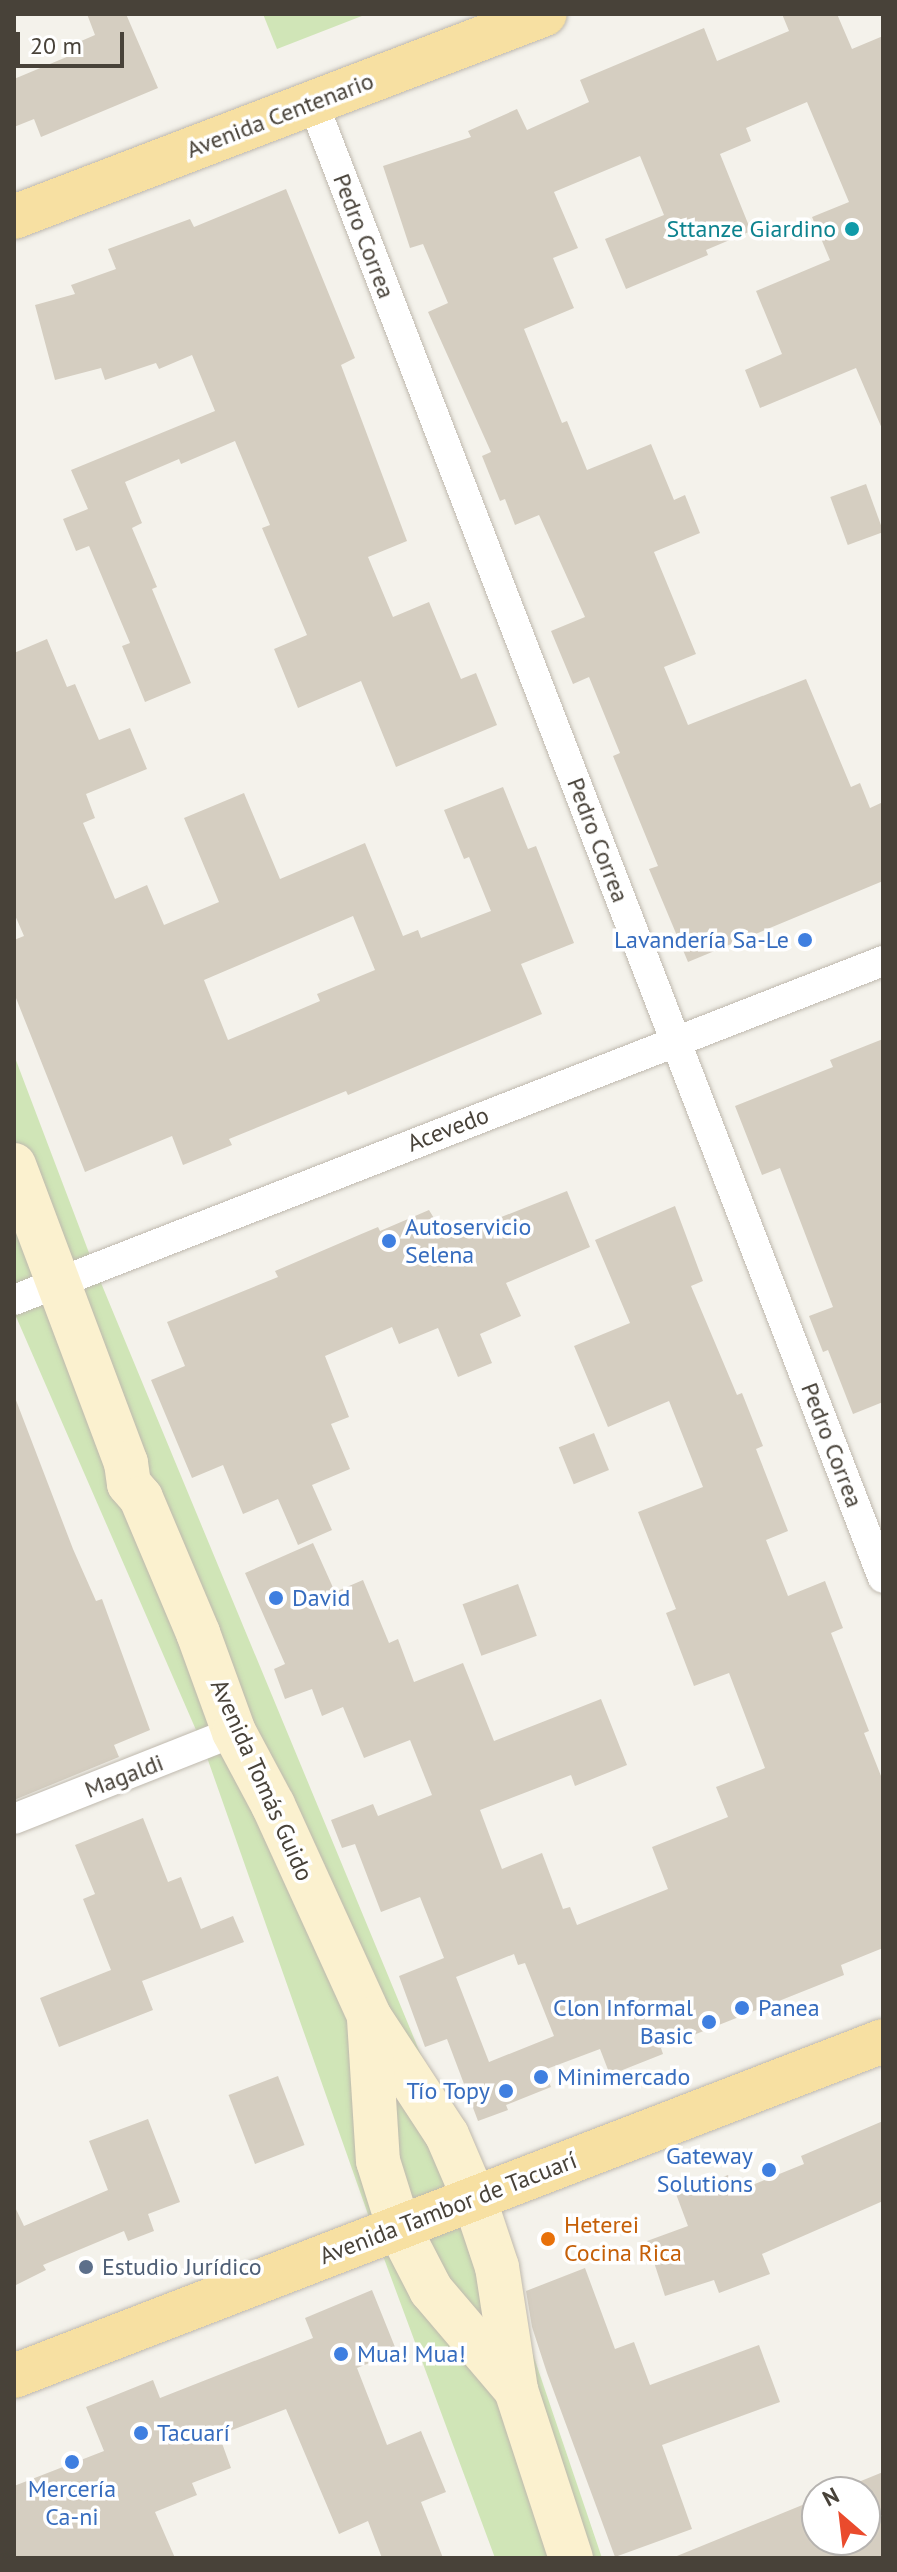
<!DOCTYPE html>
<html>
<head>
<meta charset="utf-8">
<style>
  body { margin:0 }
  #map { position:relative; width:897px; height:2572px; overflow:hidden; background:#f4f2eb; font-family:"PT Sans",sans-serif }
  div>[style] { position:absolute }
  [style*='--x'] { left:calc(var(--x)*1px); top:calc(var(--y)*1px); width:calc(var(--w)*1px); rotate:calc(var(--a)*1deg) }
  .green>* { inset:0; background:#d0e5b7 }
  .building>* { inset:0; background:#d5cec1; transform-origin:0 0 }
  .roads { filter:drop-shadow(0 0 2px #bfb9ae) drop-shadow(0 0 2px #bfb9ae) }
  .street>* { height:30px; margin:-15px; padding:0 15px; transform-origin:15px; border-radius:15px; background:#fff }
  .secondary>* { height:44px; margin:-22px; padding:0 22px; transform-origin:22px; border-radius:22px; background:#fbf1cf }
  .primary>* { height:44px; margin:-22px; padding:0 22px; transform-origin:22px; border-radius:22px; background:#f7e0a2 }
  .dots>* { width:22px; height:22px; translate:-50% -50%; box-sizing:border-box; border:4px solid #fff; border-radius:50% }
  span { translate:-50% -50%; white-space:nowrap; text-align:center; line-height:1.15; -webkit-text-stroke:7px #fff; paint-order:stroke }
  .street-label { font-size:24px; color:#484239 }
  .culture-label { font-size:24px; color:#0d838f }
  .right { translate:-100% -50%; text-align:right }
  .shop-label { font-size:24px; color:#366cbe }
  .left { translate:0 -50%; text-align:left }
  .food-label { font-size:24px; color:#c56008 }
  .service-label { font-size:24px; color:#4e5e75 }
  .frame { position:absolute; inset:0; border:16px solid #484239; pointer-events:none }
  .north { position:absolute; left:801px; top:2476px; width:80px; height:80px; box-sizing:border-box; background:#fff; border:2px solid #b6b3b0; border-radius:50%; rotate:332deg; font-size:22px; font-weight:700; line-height:32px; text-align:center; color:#484239 }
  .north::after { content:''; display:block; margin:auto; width:28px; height:36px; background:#ea4b2d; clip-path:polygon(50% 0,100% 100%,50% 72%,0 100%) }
  .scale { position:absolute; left:16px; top:32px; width:108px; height:36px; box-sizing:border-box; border:4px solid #484239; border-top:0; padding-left:10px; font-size:24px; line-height:28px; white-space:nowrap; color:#484239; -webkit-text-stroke:6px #fff; paint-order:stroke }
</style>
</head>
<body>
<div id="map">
  <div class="green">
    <i style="clip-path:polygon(263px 14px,367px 14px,277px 49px)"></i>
    <i style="clip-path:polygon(14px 1055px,94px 1266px,479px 2195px,602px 2558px,495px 2558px,376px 2237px,203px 1746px,14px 1312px)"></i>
  </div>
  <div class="building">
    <i style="clip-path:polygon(87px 14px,126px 14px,158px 88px,41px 137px,34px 119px,14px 127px,14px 79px,69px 56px,65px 48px,95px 35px)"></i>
    <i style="clip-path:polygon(782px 14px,837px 14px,852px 49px,883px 36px,883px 431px,856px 368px,760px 408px,745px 370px,782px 354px,756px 291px,830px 260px,812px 217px,849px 202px,807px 102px,746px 128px,751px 141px,720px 154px,751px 231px,706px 250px,708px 255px,626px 289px,605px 239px,664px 215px,640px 156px,554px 192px,578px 248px,553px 258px,574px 308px,524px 329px,562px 423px,567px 421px,587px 470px,651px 444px,674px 500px,685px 495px,700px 533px,654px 552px,696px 654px,664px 667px,688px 725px,806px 679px,851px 787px,860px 783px,870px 808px,883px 802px,883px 881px,688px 962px,649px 869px,658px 866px,613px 756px,620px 753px,589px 677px,573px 684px,551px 631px,585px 617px,539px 515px,515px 525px,505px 499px,500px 501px,482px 456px,491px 452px,428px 312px,448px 303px,423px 244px,410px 248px,383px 166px,471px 137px,468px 131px,517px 109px,527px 130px,589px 102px,580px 80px,704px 28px,717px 61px,789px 31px)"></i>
    <i style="clip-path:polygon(286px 189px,355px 358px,341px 365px,407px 541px,368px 557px,393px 617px,429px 602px,461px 679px,476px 673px,497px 725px,396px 767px,361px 681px,298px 708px,274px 649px,307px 635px,262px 528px,270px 525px,235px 441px,181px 464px,179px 459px,125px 482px,142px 523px,132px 528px,157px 587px,152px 589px,191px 683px,145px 702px,122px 646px,130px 643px,89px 546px,76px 551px,63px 519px,88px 509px,71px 470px,215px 411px,192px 355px,159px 369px,156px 363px,105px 380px,101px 368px,55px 380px,35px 305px,75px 294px,71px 285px,116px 269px,108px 249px,190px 219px,194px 227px)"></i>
    <i style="left:866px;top:484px;width:51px;height:38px;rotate:70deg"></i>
    <i style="clip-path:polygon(evenodd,47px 639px,67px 687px,75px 684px,99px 740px,130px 728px,147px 769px,86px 794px,95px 818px,83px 823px,115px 899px,147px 885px,164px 925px,219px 902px,184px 818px,244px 793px,280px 879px,365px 843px,403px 936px,418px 930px,421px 938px,491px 911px,469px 857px,464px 859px,444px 810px,503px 787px,528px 849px,536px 846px,574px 943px,521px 964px,542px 1014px,348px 1095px,346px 1091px,229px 1139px,232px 1145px,183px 1165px,172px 1136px,85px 1172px,14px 993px,14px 940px,24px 936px,14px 913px,14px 653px,47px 639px,353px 916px,375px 970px,317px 994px,320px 1001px,228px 1040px,204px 980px,353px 916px)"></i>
    <i style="clip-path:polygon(883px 1039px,883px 1402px,853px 1414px,828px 1350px,823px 1352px,809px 1316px,833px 1307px,780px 1168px,762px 1175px,735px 1106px,833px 1067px,830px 1060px)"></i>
    <i style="clip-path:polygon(567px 1191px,590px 1247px,506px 1283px,521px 1316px,480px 1334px,492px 1363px,458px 1377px,438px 1328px,399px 1344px,392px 1327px,325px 1356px,349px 1417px,331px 1424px,350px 1469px,312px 1485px,332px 1530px,298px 1545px,278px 1499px,243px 1514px,223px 1465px,192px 1478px,151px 1380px,185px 1366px,167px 1322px,278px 1277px,275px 1271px,359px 1235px,378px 1227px,380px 1231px,429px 1210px,443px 1233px,459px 1226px,461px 1233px)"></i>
    <i style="clip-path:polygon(evenodd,675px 1206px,703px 1281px,691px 1286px,737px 1395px,742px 1393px,763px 1446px,756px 1449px,788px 1531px,766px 1540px,788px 1596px,825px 1581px,843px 1628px,831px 1633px,869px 1731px,864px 1733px,883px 1781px,883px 1948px,841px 1965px,844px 1975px,661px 2048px,663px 2054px,610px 2075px,600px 2049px,544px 2070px,551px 2087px,506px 2105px,508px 2110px,478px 2121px,447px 2039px,425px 2047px,399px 1976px,444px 1958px,420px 1897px,381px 1912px,355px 1844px,342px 1848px,331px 1820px,373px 1804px,378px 1816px,432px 1795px,410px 1740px,364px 1758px,343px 1707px,322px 1716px,312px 1689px,285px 1699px,274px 1669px,285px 1664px,245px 1573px,313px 1543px,335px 1592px,363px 1580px,389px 1643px,398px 1639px,414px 1682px,463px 1663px,494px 1741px,601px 1699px,627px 1765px,575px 1786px,571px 1775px,480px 1810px,502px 1869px,542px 1853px,563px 1909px,570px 1907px,577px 1925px,668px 1889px,652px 1847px,728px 1817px,716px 1787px,765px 1768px,729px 1673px,694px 1686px,666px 1613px,676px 1609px,638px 1512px,703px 1487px,669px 1401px,608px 1427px,574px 1346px,630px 1323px,595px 1240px,675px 1206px,514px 1954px,518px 1965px,525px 1963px,554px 2036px,489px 2062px,456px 1977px,514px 1954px)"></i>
    <i style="clip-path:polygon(14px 1395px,73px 1549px,96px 1601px,102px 1599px,150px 1730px,114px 1745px,119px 1757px,14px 1800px)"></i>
    <i style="left:594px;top:1433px;width:40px;height:38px;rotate:68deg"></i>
    <i style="left:518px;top:1584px;width:55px;height:59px;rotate:70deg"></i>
    <i style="clip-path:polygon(143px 1818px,168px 1882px,181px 1877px,201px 1929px,233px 1916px,244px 1942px,142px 1981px,153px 2010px,59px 2047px,40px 1998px,111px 1970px,83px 1899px,95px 1894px,75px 1845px)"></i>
    <i style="left:278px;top:2076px;width:74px;height:53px;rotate:69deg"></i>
    <i style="clip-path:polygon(148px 2119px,180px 2202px,148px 2214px,154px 2231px,128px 2241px,124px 2231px,43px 2265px,46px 2270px,14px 2286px,14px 2205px,24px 2226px,108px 2190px,89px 2141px)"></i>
    <i style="clip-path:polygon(883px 2121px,883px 2201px,762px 2254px,770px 2274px,719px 2293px,714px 2280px,665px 2296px,647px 2241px,688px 2226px,676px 2194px,728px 2175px,735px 2192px,804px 2164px,801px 2156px)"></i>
    <i style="clip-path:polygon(585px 2268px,615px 2349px,634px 2342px,650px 2385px,759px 2345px,780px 2402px,662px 2445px,692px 2529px,615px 2557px,547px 2373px,532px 2327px,526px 2291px)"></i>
    <i style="clip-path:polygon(372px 2290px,397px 2352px,357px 2368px,387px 2445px,421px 2431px,446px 2492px,421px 2502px,443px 2558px,382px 2558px,368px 2521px,339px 2534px,286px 2409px,219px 2435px,231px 2468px,192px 2483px,197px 2495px,155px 2512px,175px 2558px,14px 2558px,14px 2486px,104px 2451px,86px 2407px,153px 2380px,160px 2398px,313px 2338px,305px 2318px)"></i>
    <i style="clip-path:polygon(883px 2472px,883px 2558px,672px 2558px,817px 2499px,817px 2540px,865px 2540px,865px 2492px,834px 2492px)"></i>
  </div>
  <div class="roads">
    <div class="street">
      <i style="--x:313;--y:103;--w:1581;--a:68.87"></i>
      <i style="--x:14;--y:1300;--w:933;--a:-21.31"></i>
      <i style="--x:14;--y:1819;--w:237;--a:-21.6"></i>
    </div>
    <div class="secondary">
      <i style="--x:14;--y:1165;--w:318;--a:69.4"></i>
      <i style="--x:126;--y:1463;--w:21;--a:82"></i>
      <i style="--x:129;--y:1484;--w:18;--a:49"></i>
      <i style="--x:141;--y:1498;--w:147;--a:67.1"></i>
      <i style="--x:198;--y:1633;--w:105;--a:70"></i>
      <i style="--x:234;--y:1732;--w:83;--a:61.9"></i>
      <i style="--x:273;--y:1805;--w:232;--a:65.5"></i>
      <i style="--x:369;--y:2016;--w:142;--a:56.8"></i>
      <i style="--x:447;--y:2135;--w:69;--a:66.8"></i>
      <i style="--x:474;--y:2198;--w:73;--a:71.6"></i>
      <i style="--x:497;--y:2267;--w:124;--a:81.2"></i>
      <i style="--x:516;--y:2390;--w:177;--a:71.9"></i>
      <i style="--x:369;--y:2019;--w:142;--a:86.4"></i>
      <i style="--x:378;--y:2161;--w:70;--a:72.6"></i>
      <i style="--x:399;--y:2228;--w:70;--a:62.7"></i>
      <i style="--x:431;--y:2290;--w:131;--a:49.6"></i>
    </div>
    <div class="primary">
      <i style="--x:14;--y:217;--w:568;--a:-20.92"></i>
      <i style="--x:14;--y:2376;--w:931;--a:-21.08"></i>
    </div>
  </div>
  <div class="dots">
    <i style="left:852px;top:229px;background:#0f9aa8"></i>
    <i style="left:805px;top:940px;background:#3f7fe0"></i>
    <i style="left:389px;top:1241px;background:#3f7fe0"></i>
    <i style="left:276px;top:1598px;background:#3f7fe0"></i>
    <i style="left:742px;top:2008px;background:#3f7fe0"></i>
    <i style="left:709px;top:2022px;background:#3f7fe0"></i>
    <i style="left:541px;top:2077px;background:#3f7fe0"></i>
    <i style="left:506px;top:2091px;background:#3f7fe0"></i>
    <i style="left:769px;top:2170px;background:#3f7fe0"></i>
    <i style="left:548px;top:2239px;background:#e8710a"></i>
    <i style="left:86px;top:2267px;background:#5c6f8a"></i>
    <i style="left:341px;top:2354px;background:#3f7fe0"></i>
    <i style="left:141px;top:2433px;background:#3f7fe0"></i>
    <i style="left:72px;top:2462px;background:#3f7fe0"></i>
  </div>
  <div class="street-label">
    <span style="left:280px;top:115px;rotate:-21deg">Avenida Centenario</span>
    <span style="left:364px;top:236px;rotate:69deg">Pedro Correa</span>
    <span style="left:598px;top:840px;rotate:69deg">Pedro Correa</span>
    <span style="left:448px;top:1129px;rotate:-21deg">Acevedo</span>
    <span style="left:832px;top:1445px;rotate:69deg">Pedro Correa</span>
    <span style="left:124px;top:1776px;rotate:-21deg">Magaldi</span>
    <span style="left:262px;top:1780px;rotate:66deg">Avenida Tomás Guido</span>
    <span style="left:448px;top:2208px;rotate:-21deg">Avenida Tambor de Tacuarí</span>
  </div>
  <div class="culture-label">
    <span class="right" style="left:836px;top:229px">Sttanze Giardino</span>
  </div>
  <div class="shop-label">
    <span class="right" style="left:789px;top:940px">Lavandería Sa-Le</span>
    <span class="left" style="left:405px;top:1241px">Autoservicio<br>Selena</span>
    <span class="left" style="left:292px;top:1598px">David</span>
    <span class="right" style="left:693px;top:2022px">Clon Informal<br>Basic</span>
    <span class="left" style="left:758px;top:2008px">Panea</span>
    <span class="left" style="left:557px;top:2077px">Minimercado</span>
    <span class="right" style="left:490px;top:2091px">Tío Topy</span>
    <span class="right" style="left:753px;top:2170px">Gateway<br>Solutions</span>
    <span class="left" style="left:357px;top:2354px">Mua! Mua!</span>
    <span class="left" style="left:157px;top:2433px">Tacuarí</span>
    <span style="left:72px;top:2503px">Mercería<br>Ca-ni</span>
  </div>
  <div class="food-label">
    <span class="left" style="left:564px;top:2239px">Heterei<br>Cocina Rica</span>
  </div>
  <div class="service-label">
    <span class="left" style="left:102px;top:2267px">Estudio Jurídico</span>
  </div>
  <div class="frame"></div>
  <div class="north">N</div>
  <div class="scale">20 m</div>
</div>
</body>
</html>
